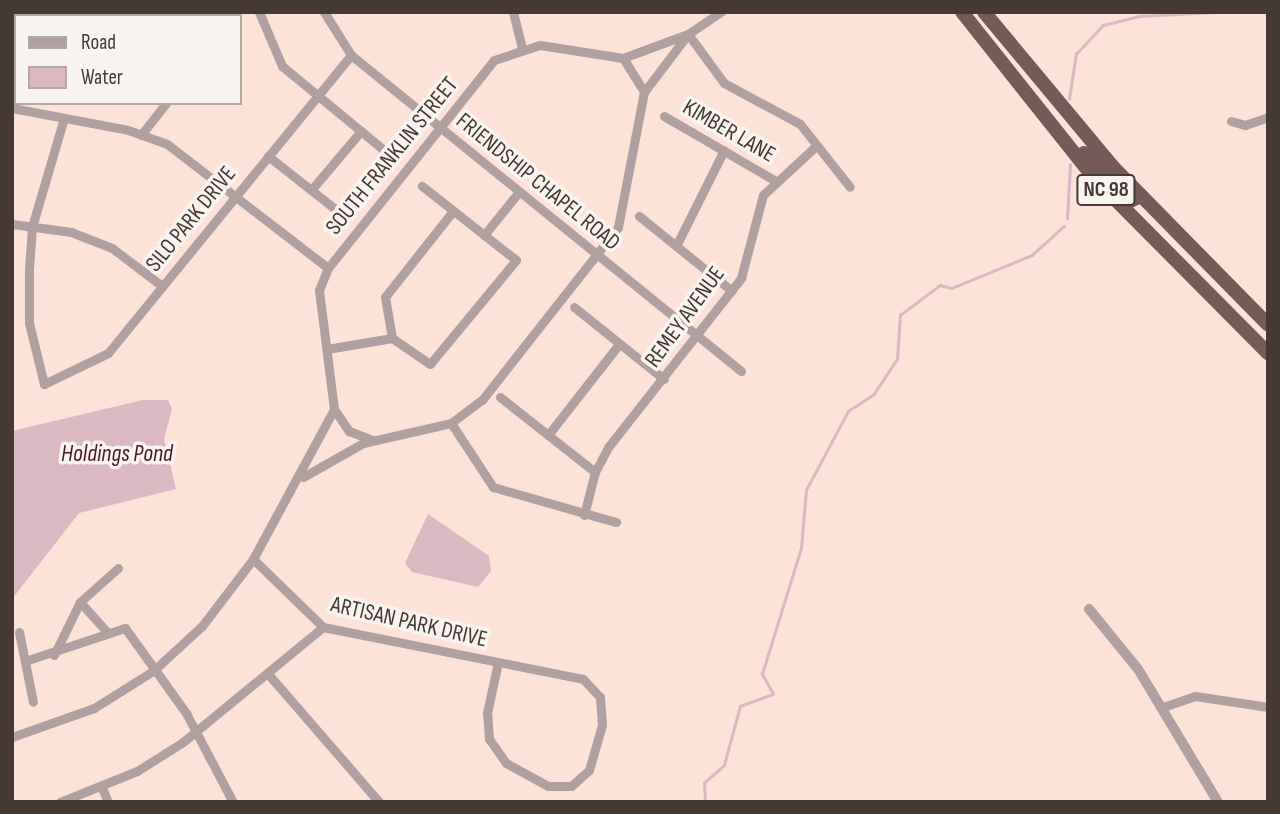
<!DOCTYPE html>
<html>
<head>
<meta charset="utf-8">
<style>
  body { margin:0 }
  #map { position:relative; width:1280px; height:814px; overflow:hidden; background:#fce2d7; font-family:"Sofia Sans Condensed",sans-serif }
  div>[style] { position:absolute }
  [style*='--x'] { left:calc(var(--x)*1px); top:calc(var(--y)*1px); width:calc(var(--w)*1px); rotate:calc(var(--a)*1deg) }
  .water>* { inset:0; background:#dcb8c2 }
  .stream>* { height:2.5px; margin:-1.25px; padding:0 1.25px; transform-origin:1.25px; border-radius:1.25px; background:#dcb8c2 }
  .minor>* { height:9px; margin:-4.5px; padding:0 4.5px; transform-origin:4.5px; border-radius:4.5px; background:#b0a09f }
  .tertiary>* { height:10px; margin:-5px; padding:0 5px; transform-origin:5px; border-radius:5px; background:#b0a09f }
  .trunk>* { height:14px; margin:-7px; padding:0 7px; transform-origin:7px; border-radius:7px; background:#765a58 }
  span { translate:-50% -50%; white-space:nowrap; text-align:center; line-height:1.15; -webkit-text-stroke:7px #faf4f1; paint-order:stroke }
  .shield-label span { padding:2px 5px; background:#faf4f1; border:2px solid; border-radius:5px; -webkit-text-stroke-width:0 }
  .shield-label { font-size:21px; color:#453933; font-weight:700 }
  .street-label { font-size:23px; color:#453933 }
  .water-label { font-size:24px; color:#461829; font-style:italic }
  .frame { position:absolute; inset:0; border:14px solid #453933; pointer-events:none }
  .legend { position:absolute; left:14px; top:14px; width:228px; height:91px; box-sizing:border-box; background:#faf4f1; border:2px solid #b2a9a5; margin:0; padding:9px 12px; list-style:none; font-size:21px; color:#453933 }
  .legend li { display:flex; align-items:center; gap:14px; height:35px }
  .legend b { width:35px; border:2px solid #b2a9a5 }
</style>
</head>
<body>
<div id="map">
  <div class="water">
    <i style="clip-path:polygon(143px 400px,168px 400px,172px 409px,164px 439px,176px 489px,79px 513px,12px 599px,12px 431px)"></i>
    <i style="clip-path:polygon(428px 514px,489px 556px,491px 571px,478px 587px,412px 572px,405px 563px)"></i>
  </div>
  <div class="stream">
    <i style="--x:1069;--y:99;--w:46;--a:-81.2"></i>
    <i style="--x:1076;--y:54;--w:40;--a:-47"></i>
    <i style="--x:1103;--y:25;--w:37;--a:-14"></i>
    <i style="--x:1139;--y:16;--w:76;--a:-3"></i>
    <i style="--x:1067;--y:219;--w:54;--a:-86.8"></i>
    <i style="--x:705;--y:802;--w:19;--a:-93"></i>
    <i style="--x:704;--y:783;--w:27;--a:-42"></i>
    <i style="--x:724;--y:765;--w:61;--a:-74.8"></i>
    <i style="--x:740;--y:706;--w:35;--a:-20"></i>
    <i style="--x:773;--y:694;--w:23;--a:-119"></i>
    <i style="--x:762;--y:674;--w:132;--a:-72.8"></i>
    <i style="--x:801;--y:548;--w:58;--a:-85.1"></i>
    <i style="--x:806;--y:490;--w:89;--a:-62"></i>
    <i style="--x:848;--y:411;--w:30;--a:-33"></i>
    <i style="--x:873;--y:395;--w:43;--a:-56.3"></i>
    <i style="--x:897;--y:359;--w:44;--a:-86.1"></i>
    <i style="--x:900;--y:315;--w:50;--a:-36.9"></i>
    <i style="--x:940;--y:285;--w:12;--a:14"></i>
    <i style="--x:952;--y:288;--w:87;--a:-22.4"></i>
    <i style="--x:1032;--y:255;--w:43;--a:-42.2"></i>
  </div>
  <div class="minor">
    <i style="--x:136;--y:12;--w:4;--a:76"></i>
    <i style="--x:201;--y:12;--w:4;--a:76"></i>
    <i style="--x:259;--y:12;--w:59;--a:66.9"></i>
    <i style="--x:282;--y:66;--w:134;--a:39.5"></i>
    <i style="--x:324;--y:12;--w:51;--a:57.9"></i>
    <i style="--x:351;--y:55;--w:502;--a:39.02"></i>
    <i style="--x:513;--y:12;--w:36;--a:76"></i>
    <i style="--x:34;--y:16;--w:4;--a:-76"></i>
    <i style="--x:688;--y:34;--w:61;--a:53.7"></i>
    <i style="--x:724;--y:83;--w:86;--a:28.3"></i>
    <i style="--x:800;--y:124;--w:80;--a:51.6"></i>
    <i style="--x:623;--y:58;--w:40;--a:58"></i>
    <i style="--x:12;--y:104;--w:12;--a:-70"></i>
    <i style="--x:12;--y:108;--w:118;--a:10.7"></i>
    <i style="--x:128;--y:130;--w:41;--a:19.7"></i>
    <i style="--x:167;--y:144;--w:203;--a:37.6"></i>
    <i style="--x:664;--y:116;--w:127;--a:30.2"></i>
    <i style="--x:64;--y:118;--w:114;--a:106.4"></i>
    <i style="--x:32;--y:227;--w:42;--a:94.1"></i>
    <i style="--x:29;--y:269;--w:54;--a:90"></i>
    <i style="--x:29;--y:323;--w:63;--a:76.2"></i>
    <i style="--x:44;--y:384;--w:71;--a:-25.8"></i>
    <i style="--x:108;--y:353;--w:385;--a:-50.8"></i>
    <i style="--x:1231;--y:121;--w:15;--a:16"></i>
    <i style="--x:1245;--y:125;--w:24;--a:-19"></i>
    <i style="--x:141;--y:135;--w:41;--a:-52"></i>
    <i style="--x:268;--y:156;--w:90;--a:38.3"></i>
    <i style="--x:312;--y:189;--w:76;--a:-49.8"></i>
    <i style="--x:639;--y:216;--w:119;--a:38.9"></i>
    <i style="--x:12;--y:224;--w:60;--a:7.7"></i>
    <i style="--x:71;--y:232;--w:44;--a:21.3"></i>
    <i style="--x:112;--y:248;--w:63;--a:37.2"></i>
    <i style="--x:484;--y:235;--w:54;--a:-51"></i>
    <i style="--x:676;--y:246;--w:107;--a:-63.4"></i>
    <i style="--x:574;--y:307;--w:115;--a:38.7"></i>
    <i style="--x:392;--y:338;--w:42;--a:-99.7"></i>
    <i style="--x:385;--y:297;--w:110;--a:-51.7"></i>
    <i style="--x:327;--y:349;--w:66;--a:-9.6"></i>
    <i style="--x:392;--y:338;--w:46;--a:34.4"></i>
    <i style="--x:430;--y:364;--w:135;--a:-50.4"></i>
    <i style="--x:516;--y:260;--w:120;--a:-141.8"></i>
    <i style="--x:500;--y:397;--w:121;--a:38.3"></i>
    <i style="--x:334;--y:409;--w:27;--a:56"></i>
    <i style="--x:349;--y:431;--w:25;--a:21"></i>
    <i style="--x:451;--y:423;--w:77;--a:56.7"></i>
    <i style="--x:493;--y:487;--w:128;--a:15.9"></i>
    <i style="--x:548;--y:435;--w:115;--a:-52"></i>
    <i style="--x:303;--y:477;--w:69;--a:-29.5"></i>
    <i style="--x:363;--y:443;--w:90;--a:-12.8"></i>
    <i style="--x:451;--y:423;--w:39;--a:-37"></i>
    <i style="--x:482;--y:400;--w:220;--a:-51.8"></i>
    <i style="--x:618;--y:227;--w:137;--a:-79.1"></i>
    <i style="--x:644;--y:92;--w:73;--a:-52.8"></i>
    <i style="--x:584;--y:515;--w:44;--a:-75.7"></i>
    <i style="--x:595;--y:472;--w:30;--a:-62"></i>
    <i style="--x:609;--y:446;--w:214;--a:-51.8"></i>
    <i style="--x:741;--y:278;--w:86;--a:-75.2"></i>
    <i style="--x:763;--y:195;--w:72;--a:-42.8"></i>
    <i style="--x:253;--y:559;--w:98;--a:44.2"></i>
    <i style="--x:323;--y:627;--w:265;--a:11.3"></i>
    <i style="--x:583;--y:679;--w:25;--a:47"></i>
    <i style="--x:600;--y:697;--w:28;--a:86"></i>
    <i style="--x:602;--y:725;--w:47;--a:106.1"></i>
    <i style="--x:589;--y:770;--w:24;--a:138"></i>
    <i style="--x:571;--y:786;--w:23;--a:180"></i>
    <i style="--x:548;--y:786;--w:48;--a:-151.3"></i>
    <i style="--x:506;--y:763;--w:29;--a:-125"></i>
    <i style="--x:489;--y:739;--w:26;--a:-94"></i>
    <i style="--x:487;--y:713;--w:52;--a:-77.8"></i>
    <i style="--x:80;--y:602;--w:39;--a:48"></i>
    <i style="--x:19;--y:632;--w:71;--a:78.7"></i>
    <i style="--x:54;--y:655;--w:59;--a:-63.9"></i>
    <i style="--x:80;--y:602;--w:51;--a:-41.8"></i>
    <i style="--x:25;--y:661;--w:105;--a:-18.3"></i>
    <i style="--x:125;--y:628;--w:105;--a:54.3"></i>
    <i style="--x:186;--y:713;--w:101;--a:62.2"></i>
    <i style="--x:269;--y:675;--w:168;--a:49.1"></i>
    <i style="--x:1163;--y:707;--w:34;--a:-19"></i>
    <i style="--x:1195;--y:696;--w:74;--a:8.6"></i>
    <i style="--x:12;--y:737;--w:87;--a:-19.5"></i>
    <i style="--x:94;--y:708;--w:70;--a:-32.1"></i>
    <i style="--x:153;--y:671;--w:67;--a:-42.6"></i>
    <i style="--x:202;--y:626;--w:84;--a:-52.7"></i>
    <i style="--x:253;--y:559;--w:170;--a:-61.6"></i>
    <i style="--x:334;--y:409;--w:120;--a:-97.2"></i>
    <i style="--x:319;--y:290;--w:24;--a:-68"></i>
    <i style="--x:328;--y:268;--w:266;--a:-51.4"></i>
    <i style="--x:494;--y:60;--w:48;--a:-18.1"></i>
    <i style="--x:540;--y:45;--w:84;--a:8.9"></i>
    <i style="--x:623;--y:58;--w:69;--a:-20.3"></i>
    <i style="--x:688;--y:34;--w:40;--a:-34"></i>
    <i style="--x:102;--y:788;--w:15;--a:67"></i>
    <i style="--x:60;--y:802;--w:83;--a:-21.9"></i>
    <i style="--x:137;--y:771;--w:54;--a:-32.2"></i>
    <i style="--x:183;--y:742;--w:181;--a:-39.4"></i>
  </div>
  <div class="tertiary">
    <i style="--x:1089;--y:609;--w:77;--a:50.8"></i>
    <i style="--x:1138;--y:669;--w:155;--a:59"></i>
  </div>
  <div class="trunk">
    <i style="--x:962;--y:12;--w:212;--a:51.5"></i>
    <i style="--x:1094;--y:178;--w:247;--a:45.2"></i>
    <i style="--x:984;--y:12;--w:202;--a:50.2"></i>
    <i style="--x:1113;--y:167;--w:221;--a:45.5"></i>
    <i style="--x:1084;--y:153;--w:67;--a:44.4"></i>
    <i style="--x:1132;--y:200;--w:10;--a:-24"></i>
  </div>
  <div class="shield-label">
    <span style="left:1106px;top:190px">NC 98</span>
  </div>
  <div class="street-label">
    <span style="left:729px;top:131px;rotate:30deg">KIMBER LANE</span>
    <span style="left:392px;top:156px;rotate:-51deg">SOUTH FRANKLIN STREET</span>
    <span style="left:538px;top:182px;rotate:39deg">FRIENDSHIP CHAPEL ROAD</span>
    <span style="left:191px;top:219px;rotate:-51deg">SILO PARK DRIVE</span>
    <span style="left:685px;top:317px;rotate:-54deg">REMEY AVENUE</span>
    <span style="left:409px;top:622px;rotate:13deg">ARTISAN PARK DRIVE</span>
  </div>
  <div class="water-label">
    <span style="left:117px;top:454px">Holdings Pond</span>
  </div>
  <div class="frame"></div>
  <ul class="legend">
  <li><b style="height:9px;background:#b0a09f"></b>Road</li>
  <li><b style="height:19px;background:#dcb8c2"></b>Water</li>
  </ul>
</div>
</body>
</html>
